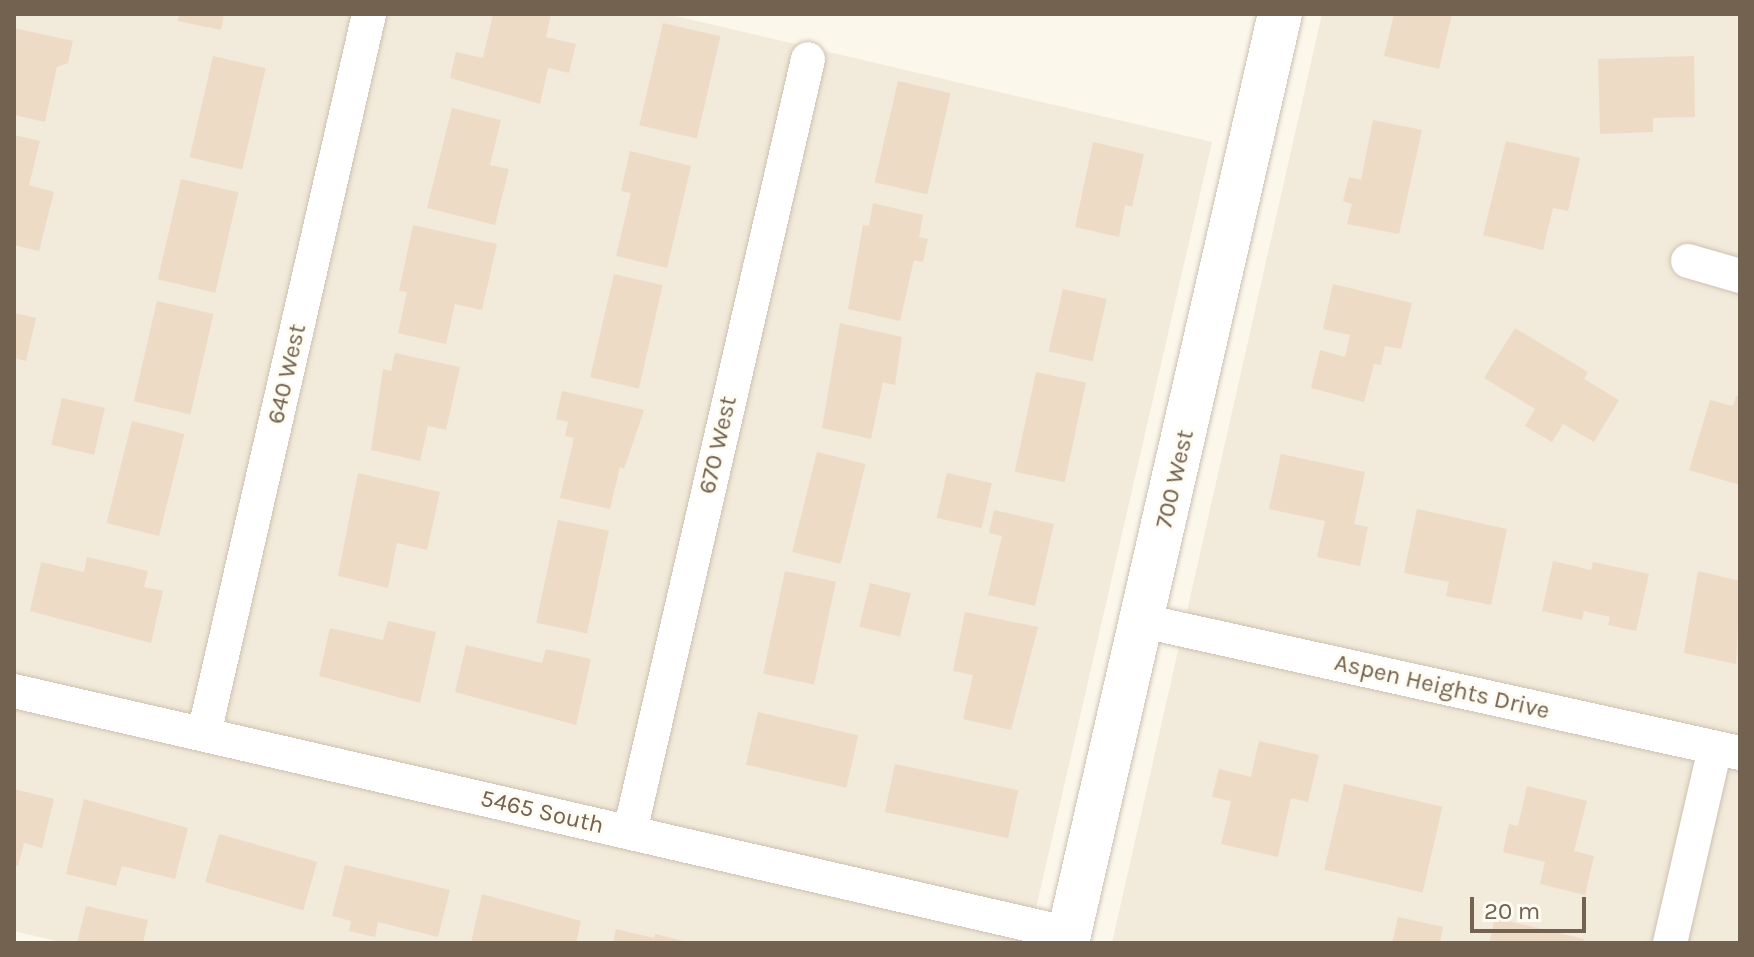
<!DOCTYPE html>
<html>
<head>
<meta charset="utf-8">
<style>
  body { margin:0 }
  #map { position:relative; width:1754px; height:957px; overflow:hidden; background:#fbf7eb; font-family:Karla,sans-serif }
  div>[style] { position:absolute }
  [style*='--x'] { left:calc(var(--x)*1px); top:calc(var(--y)*1px); width:calc(var(--w)*1px); rotate:calc(var(--a)*1deg) }
  .residential>* { inset:0; background:#f2eada }
  .building>* { inset:0; background:#eedbc5; transform-origin:0 0 }
  .roads { filter:drop-shadow(0 0 2px #cdc1b2) drop-shadow(0 0 2px #cdc1b2) }
  .minor>* { height:34px; margin:-17px; padding:0 17px; transform-origin:17px; border-radius:17px; background:#fff }
  .secondary>* { height:44px; margin:-22px; padding:0 22px; transform-origin:22px; border-radius:22px; background:#fff }
  span { translate:-50% -50%; white-space:nowrap; text-align:center; line-height:1.15; -webkit-text-stroke:6px #fefbf2; paint-order:stroke }
  .street-label { font-size:24px; color:#746250 }
  .frame { position:absolute; inset:0; border:16px solid #746250; pointer-events:none }
  .scale { position:absolute; left:1470px; top:897px; width:116px; height:36px; box-sizing:border-box; border:4px solid #746250; border-top:0; padding-left:10px; font-size:24px; line-height:28px; white-space:nowrap; color:#746250; -webkit-text-stroke:6px #fefbf2; paint-order:stroke }
</style>
</head>
<body>
<div id="map">
  <div class="residential">
    <i style="clip-path:polygon(14px 14px,667px 14px,1212px 142px,1028px 943px,65px 943px,14px 931px)"></i>
    <i style="clip-path:polygon(1322px 14px,1740px 14px,1740px 943px,1112px 943px)"></i>
  </div>
  <div class="building">
    <i style="clip-path:polygon(179px 14px,224px 14px,221px 30px,178px 21px)"></i>
    <i style="clip-path:polygon(493px 14px,551px 14px,546px 37px,576px 44px,569px 73px,548px 68px,540px 104px,450px 78px,456px 52px,483px 58px)"></i>
    <i style="clip-path:polygon(1394px 14px,1452px 14px,1439px 69px,1384px 56px)"></i>
    <i style="left:663px;top:23px;width:59px;height:105px;rotate:13deg"></i>
    <i style="clip-path:polygon(14px 28px,73px 41px,68px 63px,57px 67px,45px 122px,14px 115px)"></i>
    <i style="left:213px;top:56px;width:54px;height:104px;rotate:13deg"></i>
    <i style="clip-path:polygon(1694px 56px,1695px 117px,1653px 118px,1653px 132px,1600px 134px,1598px 59px)"></i>
    <i style="left:898px;top:81px;width:54px;height:104px;rotate:13deg"></i>
    <i style="clip-path:polygon(452px 108px,501px 120px,490px 165px,509px 169px,495px 225px,427px 208px)"></i>
    <i style="clip-path:polygon(1373px 120px,1422px 130px,1399px 234px,1347px 224px,1352px 204px,1343px 201px,1349px 177px,1361px 180px)"></i>
    <i style="clip-path:polygon(14px 135px,40px 141px,29px 185px,54px 192px,39px 251px,14px 245px)"></i>
    <i style="clip-path:polygon(1506px 141px,1580px 158px,1568px 211px,1553px 208px,1543px 250px,1483px 235px)"></i>
    <i style="clip-path:polygon(1093px 142px,1144px 154px,1132px 207px,1125px 205px,1119px 237px,1075px 227px)"></i>
    <i style="clip-path:polygon(630px 151px,691px 166px,667px 268px,616px 256px,631px 193px,621px 191px)"></i>
    <i style="left:181px;top:179px;width:59px;height:103px;rotate:13deg"></i>
    <i style="clip-path:polygon(873px 203px,923px 215px,919px 237px,928px 239px,923px 262px,914px 260px,900px 321px,848px 309px,863px 225px,869px 226px)"></i>
    <i style="clip-path:polygon(413px 225px,497px 244px,482px 310px,455px 304px,446px 344px,398px 333px,407px 292px,399px 291px)"></i>
    <i style="left:614px;top:274px;width:50px;height:106px;rotate:13deg"></i>
    <i style="clip-path:polygon(1333px 284px,1412px 303px,1401px 349px,1385px 346px,1381px 365px,1374px 364px,1364px 402px,1311px 388px,1320px 350px,1345px 357px,1350px 335px,1323px 329px)"></i>
    <i style="left:1063px;top:289px;width:45px;height:64px;rotate:13deg"></i>
    <i style="left:157px;top:301px;width:58px;height:103px;rotate:13deg"></i>
    <i style="clip-path:polygon(14px 313px,36px 318px,26px 361px,14px 358px)"></i>
    <i style="clip-path:polygon(840px 323px,902px 337px,895px 385px,883px 382px,871px 439px,822px 428px)"></i>
    <i style="clip-path:polygon(1515px 328px,1588px 372px,1584px 379px,1619px 400px,1594px 442px,1563px 424px,1552px 442px,1525px 426px,1535px 409px,1484px 378px)"></i>
    <i style="clip-path:polygon(395px 353px,460px 367px,446px 430px,428px 426px,420px 461px,371px 450px,383px 369px,391px 371px)"></i>
    <i style="left:1036px;top:372px;width:51px;height:102px;rotate:12deg"></i>
    <i style="clip-path:polygon(562px 391px,644px 410px,624px 469px,620px 467px,610px 509px,560px 498px,574px 438px,565px 436px,568px 422px,556px 419px)"></i>
    <i style="clip-path:polygon(1736px 396px,1740px 398px,1740px 485px,1689px 470px,1710px 400px,1733px 406px)"></i>
    <i style="left:62px;top:398px;width:44px;height:48px;rotate:13deg"></i>
    <i style="left:132px;top:421px;width:54px;height:105px;rotate:14deg"></i>
    <i style="left:817px;top:452px;width:50px;height:103px;rotate:14deg"></i>
    <i style="clip-path:polygon(1281px 454px,1365px 472px,1354px 524px,1368px 527px,1360px 566px,1317px 557px,1325px 521px,1269px 509px)"></i>
    <i style="clip-path:polygon(358px 473px,440px 492px,427px 550px,397px 543px,388px 588px,338px 576px)"></i>
    <i style="left:947px;top:473px;width:46px;height:46px;rotate:13deg"></i>
    <i style="clip-path:polygon(1417px 509px,1507px 529px,1491px 605px,1446px 596px,1449px 582px,1404px 573px)"></i>
    <i style="clip-path:polygon(994px 510px,1054px 524px,1035px 606px,988px 595px,1002px 536px,989px 533px)"></i>
    <i style="left:558px;top:520px;width:52px;height:105px;rotate:12deg"></i>
    <i style="clip-path:polygon(87px 557px,148px 571px,144px 587px,163px 591px,151px 643px,30px 611px,41px 562px,84px 572px)"></i>
    <i style="clip-path:polygon(1553px 561px,1591px 570px,1593px 562px,1649px 574px,1636px 631px,1608px 625px,1610px 617px,1584px 611px,1582px 620px,1542px 611px)"></i>
    <i style="left:785px;top:571px;width:52px;height:105px;rotate:12deg"></i>
    <i style="clip-path:polygon(1698px 571px,1740px 581px,1736px 664px,1684px 653px)"></i>
    <i style="left:870px;top:583px;width:42px;height:45px;rotate:14deg"></i>
    <i style="clip-path:polygon(965px 612px,1038px 627px,1011px 730px,963px 719px,973px 675px,953px 671px)"></i>
    <i style="clip-path:polygon(388px 621px,436px 632px,420px 703px,319px 676px,330px 628px,383px 640px)"></i>
    <i style="clip-path:polygon(466px 645px,542px 663px,546px 649px,591px 659px,576px 725px,455px 692px)"></i>
    <i style="left:758px;top:712px;width:103px;height:54px;rotate:13deg"></i>
    <i style="clip-path:polygon(1259px 741px,1319px 755px,1308px 802px,1291px 798px,1278px 857px,1221px 844px,1231px 801px,1212px 797px,1219px 769px,1251px 777px)"></i>
    <i style="left:895px;top:764px;width:126px;height:49px;rotate:12deg"></i>
    <i style="left:1344px;top:784px;width:101px;height:88px;rotate:13deg"></i>
    <i style="clip-path:polygon(1527px 786px,1587px 801px,1574px 851px,1594px 856px,1585px 895px,1540px 884px,1545px 862px,1503px 852px,1509px 824px,1518px 826px)"></i>
    <i style="clip-path:polygon(14px 789px,54px 799px,42px 848px,24px 843px,18px 866px,14px 865px)"></i>
    <i style="clip-path:polygon(84px 799px,188px 828px,175px 879px,122px 866px,116px 886px,66px 874px)"></i>
    <i style="left:219px;top:834px;width:102px;height:50px;rotate:16deg"></i>
    <i style="clip-path:polygon(345px 865px,450px 890px,438px 937px,378px 922px,375px 937px,349px 931px,351px 921px,332px 916px)"></i>
    <i style="clip-path:polygon(482px 894px,581px 921px,576px 943px,471px 943px)"></i>
    <i style="clip-path:polygon(86px 906px,148px 920px,143px 943px,77px 943px)"></i>
    <i style="clip-path:polygon(1398px 917px,1443px 927px,1440px 943px,1392px 943px)"></i>
    <i style="clip-path:polygon(1495px 918px,1584px 939px,1583px 943px,1489px 943px)"></i>
    <i style="clip-path:polygon(616px 929px,654px 938px,655px 934px,691px 943px,613px 943px)"></i>
  </div>
  <div class="roads">
    <div class="minor">
      <i style="--x:1688;--y:261;--w:54;--a:16.1"></i>
      <i style="--x:1143;--y:621;--w:611;--a:12.47"></i>
      <i style="--x:14;--y:691;--w:1084;--a:12.96"></i>
      <i style="--x:204;--y:734;--w:739;--a:-77.09"></i>
      <i style="--x:630;--y:832;--w:793;--a:-77.03"></i>
      <i style="--x:1670;--y:943;--w:200;--a:-77"></i>
    </div>
    <div class="secondary">
      <i style="--x:1067;--y:943;--w:953;--a:-77.09"></i>
    </div>
  </div>
  <div class="street-label">
    <span style="left:287px;top:374px;rotate:-77deg">640 West</span>
    <span style="left:718px;top:445px;rotate:-77deg">670 West</span>
    <span style="left:1175px;top:479px;rotate:-77deg">700 West</span>
    <span style="left:1442px;top:687px;rotate:13deg">Aspen Heights Drive</span>
    <span style="left:542px;top:812px;rotate:13deg">5465 South</span>
  </div>
  <div class="frame"></div>
  <div class="scale">20 m</div>
</div>
</body>
</html>
